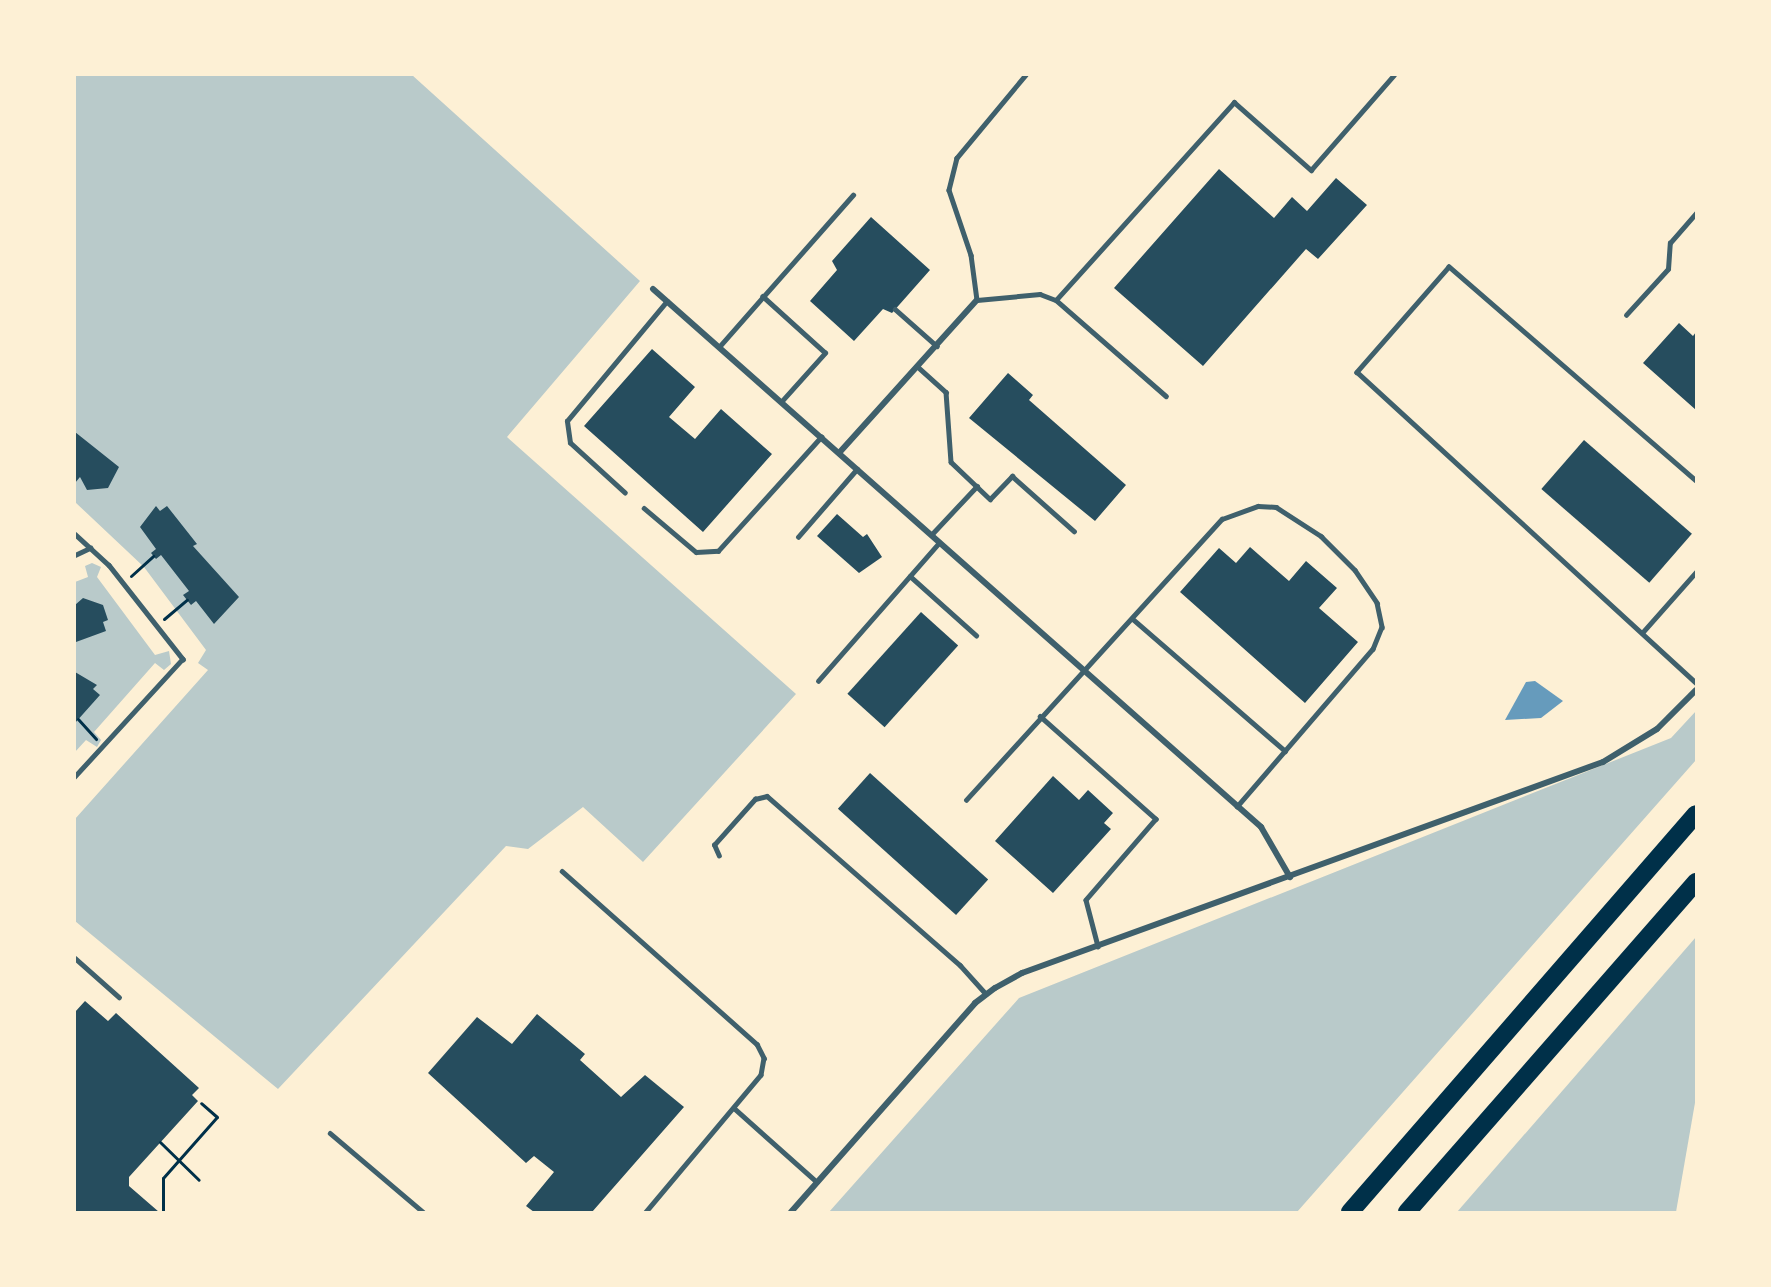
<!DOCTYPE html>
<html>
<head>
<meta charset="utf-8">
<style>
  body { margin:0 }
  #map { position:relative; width:1771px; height:1287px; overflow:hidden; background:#fdf0d5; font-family:Ubuntu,sans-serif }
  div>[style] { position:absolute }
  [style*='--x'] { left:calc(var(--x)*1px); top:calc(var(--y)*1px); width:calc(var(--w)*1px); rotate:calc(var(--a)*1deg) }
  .green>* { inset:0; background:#b9caca }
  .water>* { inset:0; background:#669bbc }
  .building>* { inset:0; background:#264d5e; transform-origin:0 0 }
  .path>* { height:3px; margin:-1.5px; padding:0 1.5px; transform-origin:1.5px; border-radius:1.5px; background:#003049 }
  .service>* { height:4.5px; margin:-2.25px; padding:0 2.25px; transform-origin:2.25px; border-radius:2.25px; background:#3f606c }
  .minor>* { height:6px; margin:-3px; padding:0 3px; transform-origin:3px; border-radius:3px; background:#3f606c }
  .motorway>* { height:18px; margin:-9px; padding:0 9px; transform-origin:9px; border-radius:9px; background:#003049 }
  span { translate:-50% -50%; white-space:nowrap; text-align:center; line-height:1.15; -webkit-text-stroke:4.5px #fdf0d5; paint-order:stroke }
  .frame { position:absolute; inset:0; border:76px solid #fdf0d5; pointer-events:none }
</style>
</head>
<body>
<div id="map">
  <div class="green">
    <i style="clip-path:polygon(75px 75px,412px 75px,640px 281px,507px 437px,796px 694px,643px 862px,583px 807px,528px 849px,506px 846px,278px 1089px,75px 921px,75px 819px,208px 670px,198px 663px,206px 650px,144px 567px,75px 502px)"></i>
    <i style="clip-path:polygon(92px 563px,101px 567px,97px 577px,155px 655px,169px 651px,171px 664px,164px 670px,155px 663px,94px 732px,101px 740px,97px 747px,86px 740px,75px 752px,75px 582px,88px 577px,85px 566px)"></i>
    <i style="clip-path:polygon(1696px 711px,1696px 760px,1297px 1212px,829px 1212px,1019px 998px,1671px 738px)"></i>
    <i style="clip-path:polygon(1696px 937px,1696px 1097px,1676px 1212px,1457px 1212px)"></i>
  </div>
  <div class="water">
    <i style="clip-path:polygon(1535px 681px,1563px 701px,1541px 718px,1505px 720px,1526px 682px)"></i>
  </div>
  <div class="building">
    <i style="clip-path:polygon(1219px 169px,1274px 218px,1292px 197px,1307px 211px,1336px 178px,1367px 205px,1318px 259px,1306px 249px,1203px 366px,1114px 288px)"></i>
    <i style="clip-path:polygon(871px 217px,930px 270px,892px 313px,883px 309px,854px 341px,810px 301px,837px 270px,832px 261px)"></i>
    <i style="clip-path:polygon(1679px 323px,1693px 336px,1696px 332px,1696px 410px,1643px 363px)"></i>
    <i style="clip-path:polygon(652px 349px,695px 387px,669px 417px,695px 439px,721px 409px,772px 454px,703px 532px,584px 426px)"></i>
    <i style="clip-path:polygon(1008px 373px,1033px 395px,1029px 400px,1126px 485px,1095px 521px,969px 418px)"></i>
    <i style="clip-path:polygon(75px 432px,119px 467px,108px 488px,87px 490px,80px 477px,75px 483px)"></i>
    <i style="left:1584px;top:440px;width:143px;height:65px;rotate:41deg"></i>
    <i style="clip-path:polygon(156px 506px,160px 511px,167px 506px,197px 544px,193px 546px,239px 597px,214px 624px,196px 601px,191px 605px,183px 595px,189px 591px,161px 555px,156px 559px,151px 553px,156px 549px,140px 527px)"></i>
    <i style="clip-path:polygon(837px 514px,863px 537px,867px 534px,882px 557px,859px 573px,817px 536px)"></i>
    <i style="clip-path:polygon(1250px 547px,1289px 581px,1306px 561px,1337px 588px,1319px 608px,1358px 642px,1305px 703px,1180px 592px,1219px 548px,1236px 563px)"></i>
    <i style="clip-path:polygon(83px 598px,103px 605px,108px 620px,103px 622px,106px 631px,76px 642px,75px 649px,75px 605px)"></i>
    <i style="left:921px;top:612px;width:50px;height:110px;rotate:42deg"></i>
    <i style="clip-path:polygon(75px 672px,97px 685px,93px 689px,100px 695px,75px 723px)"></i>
    <i style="left:870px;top:773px;width:159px;height:48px;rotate:42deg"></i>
    <i style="clip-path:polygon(1053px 776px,1079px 800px,1088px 790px,1113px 813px,1104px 823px,1111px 829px,1053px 893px,995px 841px)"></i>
    <i style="clip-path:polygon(85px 1001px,108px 1021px,116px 1013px,199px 1088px,192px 1095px,198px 1101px,129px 1177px,129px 1186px,159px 1212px,75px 1212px,75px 1012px)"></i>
    <i style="clip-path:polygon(537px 1014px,585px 1054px,580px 1060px,621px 1097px,645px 1075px,684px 1107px,592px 1212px,534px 1212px,526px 1206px,554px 1172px,534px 1156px,526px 1163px,428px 1073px,477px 1017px,512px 1044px)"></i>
  </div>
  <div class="path">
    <i style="--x:131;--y:576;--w:30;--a:-42"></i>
    <i style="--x:164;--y:619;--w:30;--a:-40"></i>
    <i style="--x:78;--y:719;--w:27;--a:48"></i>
    <i style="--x:160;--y:1142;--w:54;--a:44.3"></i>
    <i style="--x:163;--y:1212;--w:34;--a:-90"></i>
    <i style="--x:163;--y:1178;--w:81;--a:-48.5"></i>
    <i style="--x:217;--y:1117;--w:21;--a:-139"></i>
  </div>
  <div class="service">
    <i style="--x:1026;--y:75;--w:108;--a:129.7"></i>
    <i style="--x:957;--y:158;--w:33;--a:104"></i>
    <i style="--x:949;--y:190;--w:69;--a:71.3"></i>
    <i style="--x:971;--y:255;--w:45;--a:82.4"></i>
    <i style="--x:977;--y:300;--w:63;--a:-5.4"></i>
    <i style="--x:1040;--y:294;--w:17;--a:21"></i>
    <i style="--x:1056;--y:300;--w:146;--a:41.1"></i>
    <i style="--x:1056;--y:300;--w:266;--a:-48"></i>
    <i style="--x:1234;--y:102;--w:103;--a:41.4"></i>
    <i style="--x:1311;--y:170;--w:126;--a:-48.9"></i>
    <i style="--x:895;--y:309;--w:56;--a:41.4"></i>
    <i style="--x:1626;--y:315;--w:62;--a:-47.6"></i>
    <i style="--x:1668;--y:269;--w:26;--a:-86"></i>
    <i style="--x:1670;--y:243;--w:40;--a:-49"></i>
    <i style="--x:719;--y:347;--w:67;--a:-48.7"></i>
    <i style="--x:918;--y:367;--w:38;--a:42"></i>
    <i style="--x:946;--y:392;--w:70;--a:85.9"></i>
    <i style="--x:951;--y:462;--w:54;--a:43.5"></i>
    <i style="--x:990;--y:499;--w:32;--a:-46"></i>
    <i style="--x:1012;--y:476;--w:83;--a:41.6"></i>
    <i style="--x:781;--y:402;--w:66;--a:-48.1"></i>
    <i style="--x:825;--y:353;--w:84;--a:-137.9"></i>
    <i style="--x:763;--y:297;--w:136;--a:-48.6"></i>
    <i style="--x:1696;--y:481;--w:327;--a:-139.1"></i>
    <i style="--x:1449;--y:267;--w:140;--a:131.2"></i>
    <i style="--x:1357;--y:372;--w:460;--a:42.5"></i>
    <i style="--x:625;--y:493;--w:74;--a:-137.7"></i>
    <i style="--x:570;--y:443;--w:22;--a:-98"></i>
    <i style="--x:567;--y:421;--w:156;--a:-50.2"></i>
    <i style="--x:644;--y:508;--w:68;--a:40.2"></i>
    <i style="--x:696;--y:552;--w:22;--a:-3"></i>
    <i style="--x:718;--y:551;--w:154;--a:-47.9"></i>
    <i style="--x:75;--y:534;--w:46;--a:42.4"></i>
    <i style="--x:109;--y:565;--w:120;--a:51.8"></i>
    <i style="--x:183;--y:659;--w:160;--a:132.5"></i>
    <i style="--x:931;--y:535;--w:67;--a:-46.8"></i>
    <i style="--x:798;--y:537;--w:90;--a:-49.1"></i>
    <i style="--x:75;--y:555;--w:17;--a:-25"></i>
    <i style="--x:910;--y:576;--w:89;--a:41.8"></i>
    <i style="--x:1134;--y:620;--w:200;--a:40.9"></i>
    <i style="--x:1642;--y:633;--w:81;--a:-48.5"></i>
    <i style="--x:818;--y:681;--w:184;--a:-48.8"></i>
    <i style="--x:1040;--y:716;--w:155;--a:41.6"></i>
    <i style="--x:1156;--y:819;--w:107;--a:130.8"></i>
    <i style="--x:1086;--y:900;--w:48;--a:75.4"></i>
    <i style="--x:966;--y:800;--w:380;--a:-47.7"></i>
    <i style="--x:1222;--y:519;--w:38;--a:-20"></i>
    <i style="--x:1258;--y:506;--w:18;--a:3"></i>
    <i style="--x:1276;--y:507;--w:54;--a:32.8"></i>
    <i style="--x:1321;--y:536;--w:48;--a:45"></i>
    <i style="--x:1355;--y:570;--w:40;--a:56"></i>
    <i style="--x:1377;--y:603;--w:25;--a:78"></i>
    <i style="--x:1382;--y:627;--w:24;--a:112"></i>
    <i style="--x:1373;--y:649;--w:208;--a:130.7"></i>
    <i style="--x:719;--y:856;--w:12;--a:-114"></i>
    <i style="--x:714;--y:845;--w:62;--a:-48.3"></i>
    <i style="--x:755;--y:799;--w:12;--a:-14"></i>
    <i style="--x:767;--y:796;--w:257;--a:41.2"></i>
    <i style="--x:960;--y:965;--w:39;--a:48"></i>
    <i style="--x:562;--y:871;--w:261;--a:41.6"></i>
    <i style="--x:757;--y:1044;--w:16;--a:63"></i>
    <i style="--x:764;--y:1058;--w:17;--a:100"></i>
    <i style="--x:761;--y:1075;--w:179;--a:130"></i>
    <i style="--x:75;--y:958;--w:59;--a:41.6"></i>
    <i style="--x:734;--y:1108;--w:111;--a:41.7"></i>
    <i style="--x:330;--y:1133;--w:122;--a:40.3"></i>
  </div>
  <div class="minor">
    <i style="--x:653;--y:289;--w:812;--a:41.5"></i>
    <i style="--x:1261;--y:827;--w:58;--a:59.9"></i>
    <i style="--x:839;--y:453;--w:206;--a:-48"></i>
    <i style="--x:791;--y:1212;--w:278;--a:-48.6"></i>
    <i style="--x:975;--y:1003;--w:25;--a:-37"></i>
    <i style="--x:995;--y:988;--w:31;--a:-29"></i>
    <i style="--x:1022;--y:973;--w:618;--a:-19.96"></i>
    <i style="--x:1603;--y:762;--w:63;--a:-31.4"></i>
    <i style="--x:1657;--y:729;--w:55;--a:-45"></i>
  </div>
  <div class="motorway">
    <i style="--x:1350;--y:1212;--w:527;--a:-49"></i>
    <i style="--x:1407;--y:1212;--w:439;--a:-48.8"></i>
  </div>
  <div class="frame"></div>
</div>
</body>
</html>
